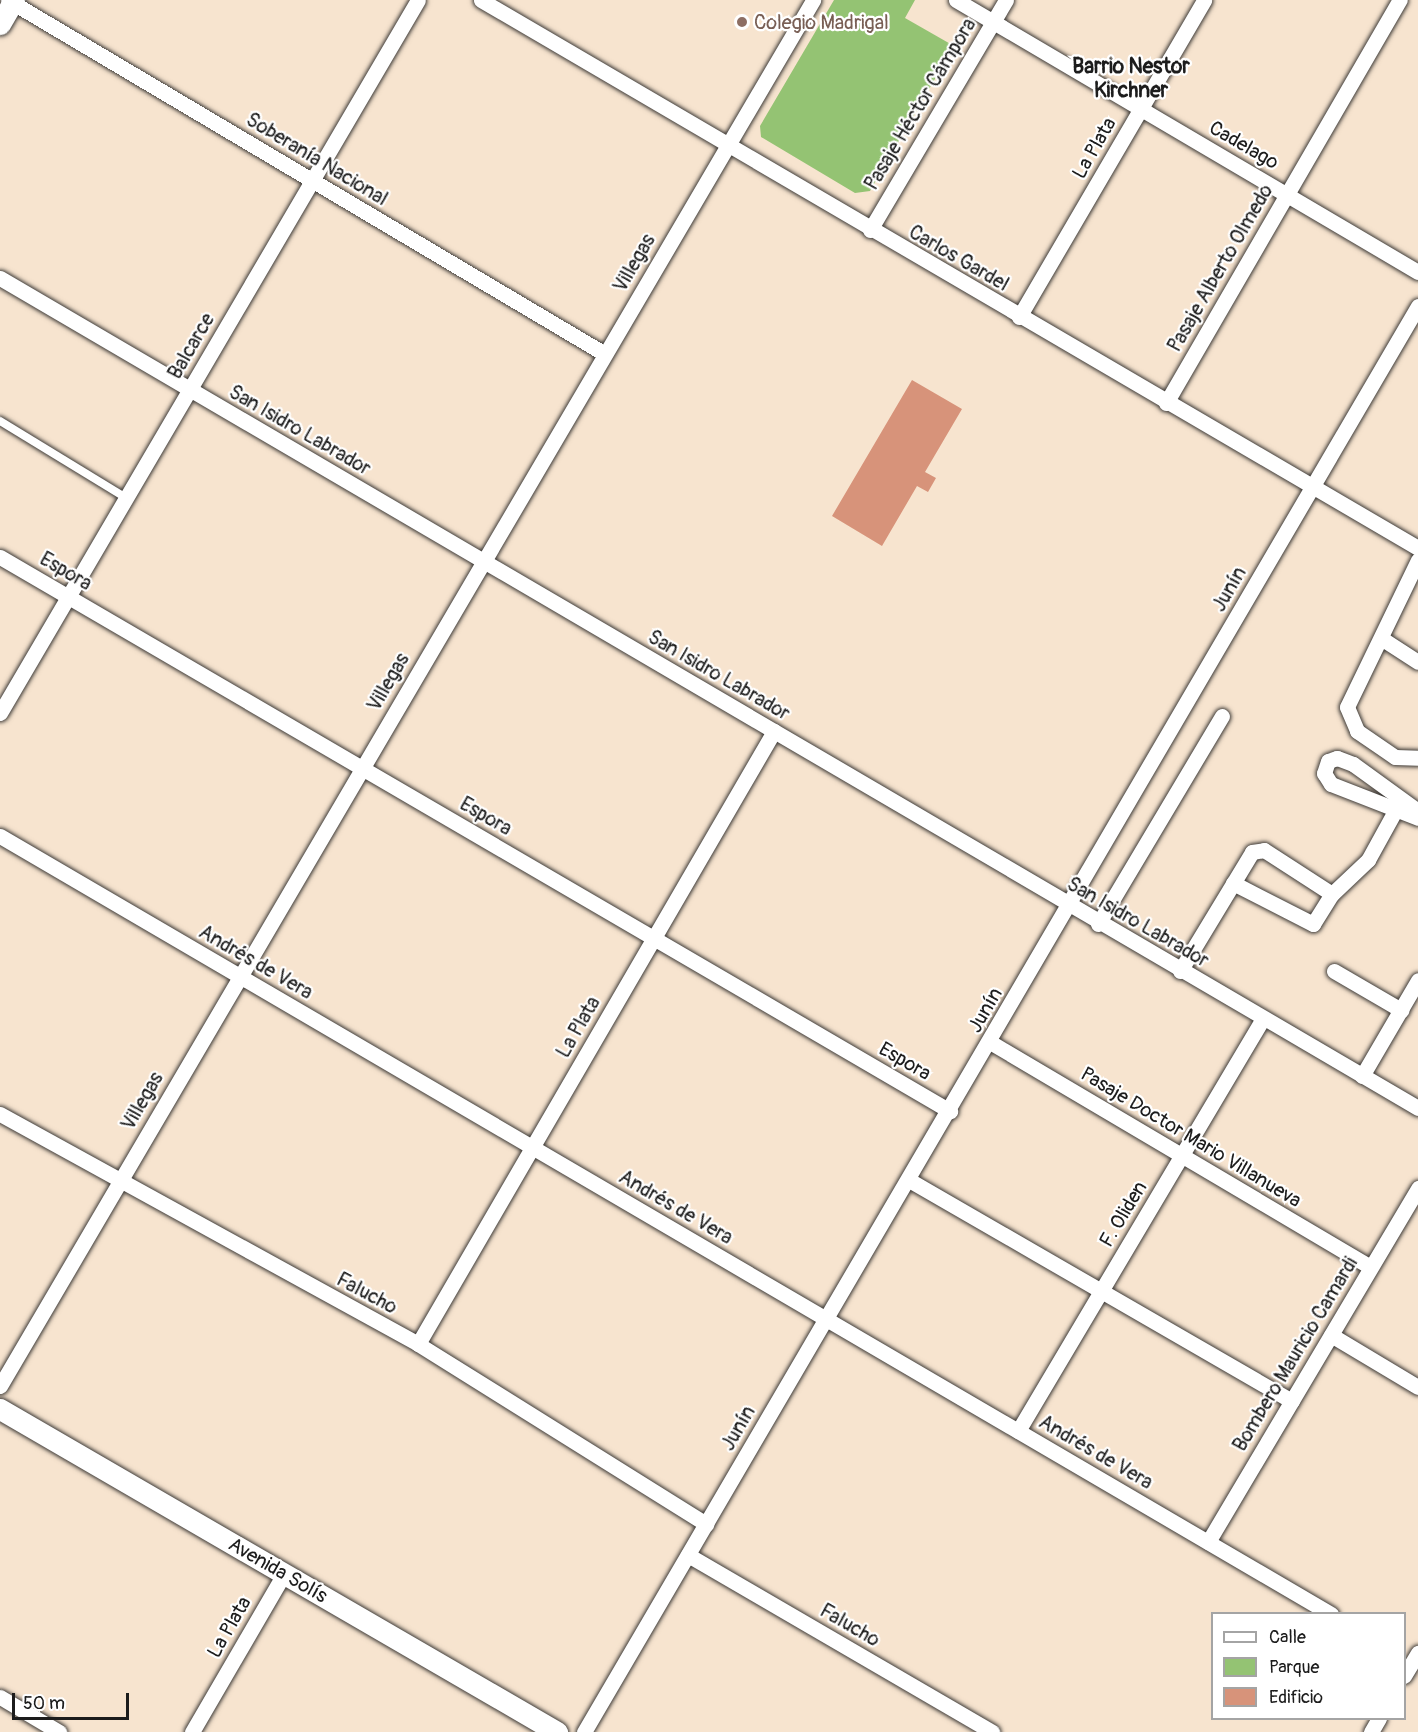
<!DOCTYPE html>
<html>
<head>
<meta charset="utf-8">
<style>
  body { margin:0 }
  #map { position:relative; width:1418px; height:1732px; overflow:hidden; background:#f7e4cf; font-family:Pangolin,sans-serif }
  div>[style] { position:absolute }
  [style*='--x'] { left:calc(var(--x)*1px); top:calc(var(--y)*1px); width:calc(var(--w)*1px); rotate:calc(var(--a)*1deg) }
  .green>* { inset:0; background:#94c373 }
  .building>* { inset:0; background:#d7937a }
  .roads { filter:drop-shadow(0 0 2px #3d3a37) drop-shadow(0 0 2px #3d3a37) }
  .lane>* { height:8px; margin:-4px; padding:0 4px; transform-origin:4px; border-radius:4px; background:#fff }
  .street>* { height:15px; margin:-7.5px; padding:0 7.5px; transform-origin:7.5px; border-radius:7.5px; background:#fff }
  .secondary>* { height:21px; margin:-10.5px; padding:0 10.5px; transform-origin:10.5px; border-radius:10.5px; background:#fff }
  .dots>* { width:16px; height:16px; translate:-50% -50%; box-sizing:border-box; border:3px solid #fff; border-radius:50% }
  span { translate:-50% -50%; white-space:nowrap; text-align:center; line-height:1.15; -webkit-text-stroke:4.5px #fff; paint-order:stroke }
  .education-label { font-size:20px; color:#785e54 }
  .left { translate:0 -50%; text-align:left }
  .street-label { font-size:20px; color:#1c1c1c }
  .neighbourhood-label { font-size:21px; color:#1c1c1c; font-weight:700 }
  .legend { position:absolute; left:1211px; top:1612px; width:195px; height:108px; box-sizing:border-box; background:#fff; border:2px solid #a4a4a4; margin:0; padding:8px 10px; list-style:none; font-size:18px; color:#1c1c1c }
  .legend li { display:flex; align-items:center; gap:12px; height:30px }
  .legend b { width:30px; border:2px solid #a4a4a4 }
  .scale { position:absolute; left:12px; top:1693px; width:117px; height:27px; box-sizing:border-box; border:3px solid #1c1c1c; border-top:0; padding-left:8px; font-size:18px; line-height:21px; white-space:nowrap; color:#1c1c1c; -webkit-text-stroke:4px #fff; paint-order:stroke }
</style>
</head>
<body>
<div id="map">
  <div class="green">
    <i style="clip-path:polygon(834px 0,915px 0,905px 18px,954px 46px,870px 191px,855px 193px,761px 137px,760px 126px)"></i>
  </div>
  <div class="building">
    <i style="clip-path:polygon(912px 380px,962px 409px,925px 472px,936px 478px,928px 492px,917px 486px,882px 546px,832px 516px)"></i>
  </div>
  <div class="roads">
    <div class="lane">
      <i style="--x:0;--y:421;--w:148;--a:31.4"></i>
    </div>
    <div class="street">
      <i style="--x:8;--y:0;--w:694;--a:30.67"></i>
      <i style="--x:481;--y:0;--w:1085;--a:30.32"></i>
      <i style="--x:956;--y:0;--w:536;--a:30.49"></i>
      <i style="--x:870;--y:230;--w:267;--a:-59.4"></i>
      <i style="--x:0;--y:278;--w:1643;--a:30.34"></i>
      <i style="--x:1019;--y:317;--w:367;--a:-59.7"></i>
      <i style="--x:1166;--y:403;--w:466;--a:-59.9"></i>
      <i style="--x:0;--y:557;--w:1100;--a:30.25"></i>
      <i style="--x:1418;--y:560;--w:163;--a:115.8"></i>
      <i style="--x:1347;--y:707;--w:26;--a:67"></i>
      <i style="--x:1357;--y:731;--w:46;--a:34.4"></i>
      <i style="--x:1395;--y:757;--w:23;--a:2"></i>
      <i style="--x:1384;--y:640;--w:40;--a:32.9"></i>
      <i style="--x:0;--y:713;--w:826;--a:-59.62"></i>
      <i style="--x:1418;--y:811;--w:80;--a:-144.1"></i>
      <i style="--x:1353;--y:764;--w:17;--a:-159"></i>
      <i style="--x:1337;--y:758;--w:9;--a:162"></i>
      <i style="--x:1328;--y:761;--w:13;--a:108"></i>
      <i style="--x:1324;--y:773;--w:13;--a:58"></i>
      <i style="--x:1331;--y:784;--w:93;--a:21.3"></i>
      <i style="--x:0;--y:836;--w:1542;--a:30.31"></i>
      <i style="--x:1233;--y:883;--w:90;--a:27.1"></i>
      <i style="--x:1313;--y:924;--w:36;--a:-58"></i>
      <i style="--x:1332;--y:894;--w:50;--a:-43.4"></i>
      <i style="--x:1368;--y:860;--w:56;--a:-61.1"></i>
      <i style="--x:1098;--y:924;--w:242;--a:-59.2"></i>
      <i style="--x:1180;--y:971;--w:139;--a:-58.8"></i>
      <i style="--x:1252;--y:852;--w:12;--a:-9"></i>
      <i style="--x:1264;--y:850;--w:81;--a:32.9"></i>
      <i style="--x:1334;--y:971;--w:78;--a:30.2"></i>
      <i style="--x:990;--y:1042;--w:442;--a:30.6"></i>
      <i style="--x:1362;--y:1076;--w:111;--a:-59.7"></i>
      <i style="--x:0;--y:1114;--w:477;--a:28.8"></i>
      <i style="--x:418;--y:1344;--w:340;--a:32"></i>
      <i style="--x:909;--y:1180;--w:442;--a:30"></i>
      <i style="--x:1331;--y:1335;--w:101;--a:30.9"></i>
      <i style="--x:418;--y:1344;--w:709;--a:-59.85"></i>
      <i style="--x:0;--y:1386;--w:1607;--a:-59.6"></i>
      <i style="--x:1018;--y:1431;--w:480;--a:-59.3"></i>
      <i style="--x:1208;--y:1542;--w:412;--a:-59.3"></i>
      <i style="--x:688;--y:1555;--w:352;--a:30.2"></i>
      <i style="--x:1404;--y:1676;--w:27;--a:-59"></i>
      <i style="--x:0;--y:1697;--w:69;--a:30.7"></i>
      <i style="--x:192;--y:1732;--w:183;--a:-59.8"></i>
      <i style="--x:584;--y:1732;--w:1652;--a:-59.68"></i>
      <i style="--x:1371;--y:1732;--w:16;--a:-60"></i>
    </div>
    <div class="secondary">
      <i style="--x:0;--y:24;--w:28;--a:-60"></i>
      <i style="--x:0;--y:1409;--w:644;--a:30.11"></i>
    </div>
  </div>
  <div class="dots">
    <i style="left:742px;top:22px;background:#8d6e63"></i>
  </div>
  <div class="education-label">
    <span class="left" style="left:754px;top:22px">Colegio Madrigal</span>
  </div>
  <div class="street-label">
    <span style="left:920px;top:104px;rotate:-59deg">Pasaje Héctor Cámpora</span>
    <span style="left:1244px;top:145px;rotate:30deg">Cadelago</span>
    <span style="left:1094px;top:148px;rotate:-60deg">La Plata</span>
    <span style="left:317px;top:159px;rotate:31deg">Soberanía Nacional</span>
    <span style="left:959px;top:258px;rotate:30deg">Carlos Gardel</span>
    <span style="left:634px;top:263px;rotate:-60deg">Villegas</span>
    <span style="left:1220px;top:268px;rotate:-60deg">Pasaje Alberto Olmedo</span>
    <span style="left:191px;top:346px;rotate:-60deg">Balcarce</span>
    <span style="left:300px;top:430px;rotate:30deg">San Isidro Labrador</span>
    <span style="left:66px;top:571px;rotate:30deg">Espora</span>
    <span style="left:1229px;top:589px;rotate:-60deg">Junín</span>
    <span style="left:719px;top:675px;rotate:30deg">San Isidro Labrador</span>
    <span style="left:388px;top:682px;rotate:-60deg">Villegas</span>
    <span style="left:486px;top:816px;rotate:30deg">Espora</span>
    <span style="left:1138px;top:922px;rotate:30deg">San Isidro Labrador</span>
    <span style="left:256px;top:962px;rotate:30deg">Andrés de Vera</span>
    <span style="left:985px;top:1010px;rotate:-60deg">Junín</span>
    <span style="left:578px;top:1027px;rotate:-60deg">La Plata</span>
    <span style="left:905px;top:1061px;rotate:30deg">Espora</span>
    <span style="left:142px;top:1101px;rotate:-60deg">Villegas</span>
    <span style="left:1191px;top:1137px;rotate:31deg">Pasaje Doctor Mario Villanueva</span>
    <span style="left:676px;top:1207px;rotate:30deg">Andrés de Vera</span>
    <span style="left:1123px;top:1214px;rotate:-59deg">F. Oliden</span>
    <span style="left:367px;top:1293px;rotate:28deg">Falucho</span>
    <span style="left:1295px;top:1354px;rotate:-59deg">Bombero Mauricio Camardi</span>
    <span style="left:738px;top:1428px;rotate:-60deg">Junín</span>
    <span style="left:1096px;top:1452px;rotate:30deg">Andrés de Vera</span>
    <span style="left:278px;top:1570px;rotate:30deg">Avenida Solís</span>
    <span style="left:850px;top:1625px;rotate:30deg">Falucho</span>
    <span style="left:229px;top:1627px;rotate:-60deg">La Plata</span>
  </div>
  <div class="neighbourhood-label">
    <span style="left:1131px;top:79px">Barrio Nestor<br>Kirchner</span>
  </div>
  <ul class="legend">
  <li><b style="height:8px;background:#fff"></b>Calle</li>
  <li><b style="height:16px;background:#94c373"></b>Parque</li>
  <li><b style="height:16px;background:#d7937a"></b>Edificio</li>
  </ul>
  <div class="scale">50 m</div>
</div>
</body>
</html>
